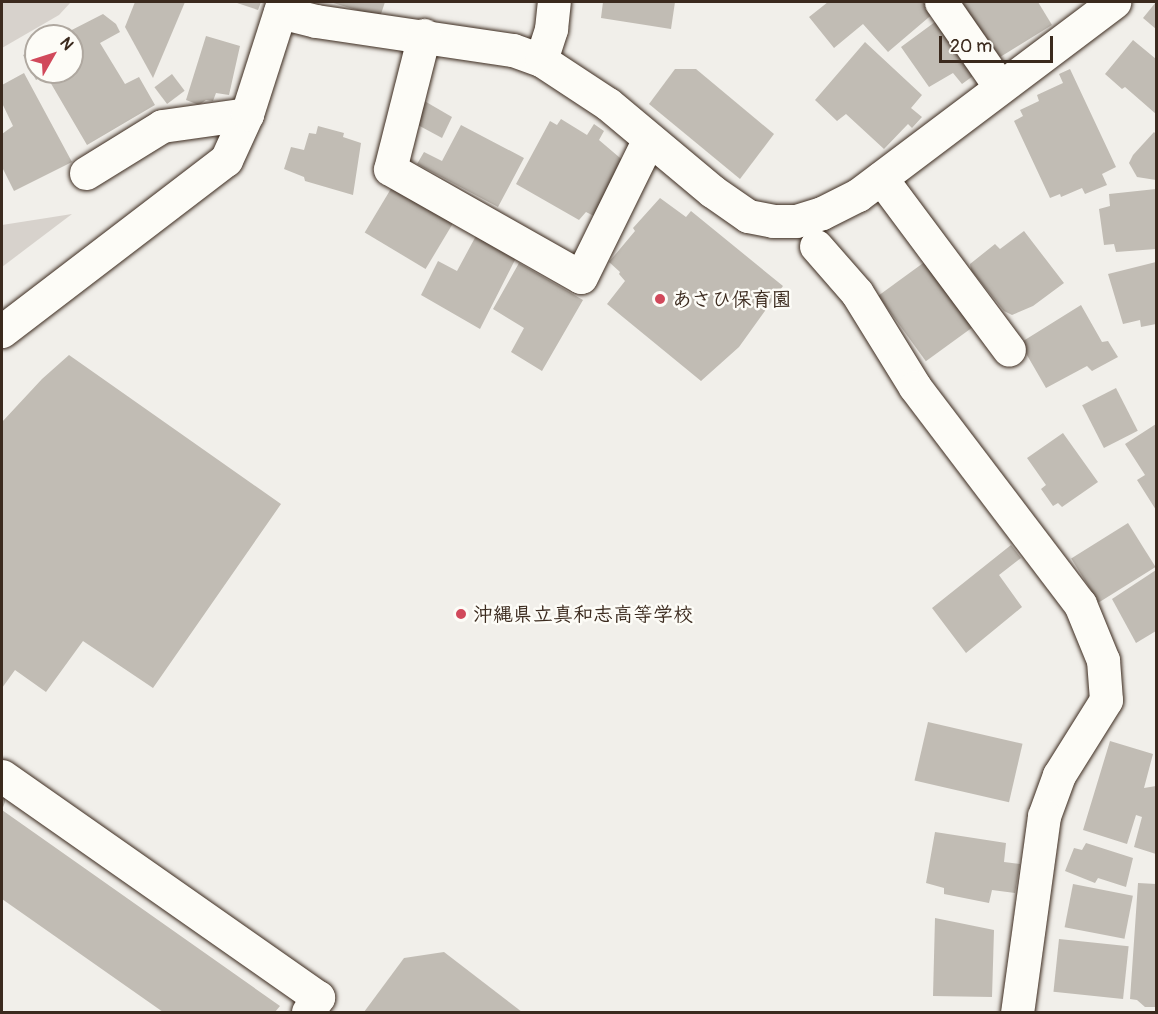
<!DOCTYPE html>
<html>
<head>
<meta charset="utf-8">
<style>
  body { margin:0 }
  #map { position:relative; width:1158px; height:1014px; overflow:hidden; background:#f1efea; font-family:Pangolin,"Klee One",sans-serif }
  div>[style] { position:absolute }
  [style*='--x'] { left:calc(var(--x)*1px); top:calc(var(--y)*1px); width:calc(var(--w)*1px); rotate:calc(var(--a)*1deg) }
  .green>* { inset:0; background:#d7d2cc }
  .building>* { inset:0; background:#c1bcb4; transform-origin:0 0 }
  .roads { filter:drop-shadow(0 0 2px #3b2a1e) drop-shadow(0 0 2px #3b2a1e) }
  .minor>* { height:33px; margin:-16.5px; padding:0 16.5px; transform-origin:16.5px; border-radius:16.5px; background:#fdfcf7 }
  .dots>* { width:16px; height:16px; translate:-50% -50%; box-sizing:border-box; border:3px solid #fdfcf7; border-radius:50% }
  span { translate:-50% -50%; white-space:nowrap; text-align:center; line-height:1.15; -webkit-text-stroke:5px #fdfcf7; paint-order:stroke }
  .poi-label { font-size:20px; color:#3b2a1e; font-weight:700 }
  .left { translate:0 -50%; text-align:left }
  .frame { position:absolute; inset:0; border:3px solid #3b2a1e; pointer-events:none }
  .north { position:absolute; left:24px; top:24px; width:60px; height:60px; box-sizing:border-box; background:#fdfcf7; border:2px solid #afa8a0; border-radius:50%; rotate:51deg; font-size:16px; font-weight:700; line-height:24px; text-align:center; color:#3b2a1e }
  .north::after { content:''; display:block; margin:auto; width:21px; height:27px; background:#d1495b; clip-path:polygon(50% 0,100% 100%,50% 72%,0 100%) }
  .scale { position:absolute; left:939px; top:36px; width:114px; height:27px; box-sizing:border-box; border:3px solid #3b2a1e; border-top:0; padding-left:8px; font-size:18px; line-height:21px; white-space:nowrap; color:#3b2a1e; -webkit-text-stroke:4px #fdfcf7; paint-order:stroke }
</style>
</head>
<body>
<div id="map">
  <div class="green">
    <i style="clip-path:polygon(2px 2px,71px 2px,59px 15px,2px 48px)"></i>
    <i style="clip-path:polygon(72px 214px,2px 267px,2px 225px)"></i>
  </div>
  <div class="building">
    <i style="clip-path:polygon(135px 2px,185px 2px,153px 78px,125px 27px)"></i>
    <i style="clip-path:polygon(234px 2px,261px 2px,258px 10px)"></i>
    <i style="clip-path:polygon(330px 2px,385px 2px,380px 17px)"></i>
    <i style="clip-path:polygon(603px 2px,675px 2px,671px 29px,601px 18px)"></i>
    <i style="clip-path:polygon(828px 2px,926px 2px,935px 12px,888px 52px,863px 24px,834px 48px,809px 17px)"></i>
    <i style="clip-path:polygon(962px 2px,1038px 2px,1052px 25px,992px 62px)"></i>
    <i style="clip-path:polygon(1156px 2px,1156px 29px,1143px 18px)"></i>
    <i style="clip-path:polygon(103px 14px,116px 24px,120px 32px,100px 43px,125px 84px,139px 77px,155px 105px,87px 145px,46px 75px,36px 80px,23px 55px,36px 48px,36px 72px,72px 72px,72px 36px,60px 36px)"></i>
    <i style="clip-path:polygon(939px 19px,973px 76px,962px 84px,953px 73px,929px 87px,901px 47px)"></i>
    <i style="clip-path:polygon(206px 36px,240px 46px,229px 95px,216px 93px,213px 101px,206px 100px,199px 105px,186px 100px)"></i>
    <i style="clip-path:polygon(1133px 40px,1156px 59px,1156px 114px,1125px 87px,1122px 89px,1105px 74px)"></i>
    <i style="clip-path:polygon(865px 42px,922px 95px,911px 108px,922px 117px,912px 128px,908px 124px,884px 149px,846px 114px,837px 121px,815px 100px)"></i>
    <i style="clip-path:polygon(675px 69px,696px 69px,774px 134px,740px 179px,649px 104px)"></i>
    <i style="clip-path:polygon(1070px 69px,1116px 167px,1102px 174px,1107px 185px,1085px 194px,1082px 188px,1061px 197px,1060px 194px,1050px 198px,1014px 121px,1023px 116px,1020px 110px,1039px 101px,1037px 95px,1063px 83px,1059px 74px)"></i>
    <i style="clip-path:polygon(24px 73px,72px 162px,14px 191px,2px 167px,2px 134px,13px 126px,2px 103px,2px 85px)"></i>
    <i style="left:172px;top:74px;width:21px;height:22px;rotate:53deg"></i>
    <i style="clip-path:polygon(421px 99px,452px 117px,442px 138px,416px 124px)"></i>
    <i style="clip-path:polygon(561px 119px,587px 135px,594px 124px,604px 131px,599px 140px,626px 163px,598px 218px,586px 212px,579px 220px,516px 184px,550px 121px,557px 125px)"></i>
    <i style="clip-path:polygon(461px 125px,524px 158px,498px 207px,417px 164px,424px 152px,442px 161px)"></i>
    <i style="clip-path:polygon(318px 126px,344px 133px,343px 137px,361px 143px,353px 195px,305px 181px,304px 177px,284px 169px,291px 147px,304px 150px,309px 133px,316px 134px)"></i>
    <i style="clip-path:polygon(1154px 132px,1156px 134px,1156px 180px,1137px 177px,1129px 163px,1133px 155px)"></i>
    <i style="left:392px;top:187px;width:71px;height:53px;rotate:31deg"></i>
    <i style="clip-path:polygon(1156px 189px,1156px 249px,1116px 252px,1114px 244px,1104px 245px,1099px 209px,1110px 206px,1109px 194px)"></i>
    <i style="clip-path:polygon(660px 198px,686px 217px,691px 211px,783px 286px,739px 347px,701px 381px,607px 304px,625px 281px,619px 274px,620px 272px,609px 262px,635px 231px,633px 228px)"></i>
    <i style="clip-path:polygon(1024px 231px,1064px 283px,1033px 306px,1012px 315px,1004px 311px,971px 270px,970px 264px,995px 244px,1000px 249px)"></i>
    <i style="clip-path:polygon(477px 234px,517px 256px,480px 329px,421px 295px,438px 261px,457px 271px)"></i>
    <i style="left:926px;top:261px;width:81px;height:59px;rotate:54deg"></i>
    <i style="clip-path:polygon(1156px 262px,1156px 324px,1141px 327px,1140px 320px,1123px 324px,1108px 274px)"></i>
    <i style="clip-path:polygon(519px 263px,583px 300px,542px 371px,511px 352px,524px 328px,493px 309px)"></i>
    <i style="clip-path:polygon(1081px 305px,1102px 342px,1108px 341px,1118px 357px,1092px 371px,1087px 366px,1046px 388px,1020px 343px)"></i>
    <i style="clip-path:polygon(69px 355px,281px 504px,153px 688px,83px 641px,46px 692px,15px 670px,2px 688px,2px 422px,42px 379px)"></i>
    <i style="left:1116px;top:388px;width:48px;height:38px;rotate:63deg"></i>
    <i style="clip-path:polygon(1156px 424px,1156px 510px,1137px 480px,1145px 475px,1125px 444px)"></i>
    <i style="clip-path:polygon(1063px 433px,1098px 482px,1062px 507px,1058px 503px,1053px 506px,1041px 489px,1046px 485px,1027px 458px)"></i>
    <i style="left:1128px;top:523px;width:52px;height:67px;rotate:58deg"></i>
    <i style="clip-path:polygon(1011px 545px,1021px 558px,999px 575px,1022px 607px,966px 653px,932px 608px)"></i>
    <i style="clip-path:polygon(1156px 570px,1156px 631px,1136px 643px,1112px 599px)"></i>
    <i style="left:928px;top:722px;width:97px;height:60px;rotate:13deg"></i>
    <i style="clip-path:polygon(1110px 741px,1153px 754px,1144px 788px,1156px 786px,1156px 854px,1134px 847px,1142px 817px,1136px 815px,1127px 844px,1083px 830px)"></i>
    <i style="clip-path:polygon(2px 784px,5px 791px,5px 802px,2px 810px,280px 1006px,275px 1012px,163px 1012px,2px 899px)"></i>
    <i style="clip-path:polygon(935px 832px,1006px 843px,1004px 862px,1020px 864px,1015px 893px,992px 890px,989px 903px,944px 894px,944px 888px,926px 883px)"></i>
    <i style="clip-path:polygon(1086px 843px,1133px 858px,1126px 887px,1098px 878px,1095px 883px,1065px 871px,1074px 848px,1082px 850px)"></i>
    <i style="clip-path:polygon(1138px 883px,1156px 884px,1155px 1007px,1145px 1007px,1137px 1000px,1130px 999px)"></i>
    <i style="left:1073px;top:884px;width:61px;height:44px;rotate:11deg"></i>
    <i style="clip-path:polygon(935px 918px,994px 930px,992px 997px,933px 996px)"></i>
    <i style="left:1059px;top:939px;width:70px;height:53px;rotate:6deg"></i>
    <i style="clip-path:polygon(444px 952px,522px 1012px,364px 1012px,404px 958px)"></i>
  </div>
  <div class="roads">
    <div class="minor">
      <i style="--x:941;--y:2;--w:103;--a:55.2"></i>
      <i style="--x:280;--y:12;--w:37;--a:14"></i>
      <i style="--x:316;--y:21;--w:199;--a:8.4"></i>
      <i style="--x:513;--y:50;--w:30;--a:20"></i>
      <i style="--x:541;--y:60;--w:80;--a:33.3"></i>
      <i style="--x:608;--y:104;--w:136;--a:39.9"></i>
      <i style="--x:712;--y:191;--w:44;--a:34.8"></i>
      <i style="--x:748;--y:216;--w:25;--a:11"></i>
      <i style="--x:773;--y:221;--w:23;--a:0"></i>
      <i style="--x:796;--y:221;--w:27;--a:-17"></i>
      <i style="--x:822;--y:213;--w:40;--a:-26.6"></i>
      <i style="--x:858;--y:195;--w:321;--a:-37"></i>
      <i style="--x:424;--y:35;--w:138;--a:104.2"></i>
      <i style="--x:390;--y:169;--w:219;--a:29.5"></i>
      <i style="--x:581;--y:277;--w:154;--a:-63.8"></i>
      <i style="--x:541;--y:60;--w:33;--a:-72"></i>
      <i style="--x:551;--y:29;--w:27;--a:-84"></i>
      <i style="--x:86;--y:173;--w:89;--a:-31.7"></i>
      <i style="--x:162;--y:126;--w:86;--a:-8"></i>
      <i style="--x:881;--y:178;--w:214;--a:53.3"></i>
      <i style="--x:816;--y:246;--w:62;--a:48.9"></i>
      <i style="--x:857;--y:293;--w:110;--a:58.3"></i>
      <i style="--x:915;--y:387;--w:273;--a:52.8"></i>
      <i style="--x:1080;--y:604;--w:61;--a:67.7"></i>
      <i style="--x:1103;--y:660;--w:40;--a:85.7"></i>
      <i style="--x:1106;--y:700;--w:89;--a:122.1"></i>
      <i style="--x:1059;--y:775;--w:44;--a:110.1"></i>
      <i style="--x:1044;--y:816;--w:198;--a:97.8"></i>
      <i style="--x:2;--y:331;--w:282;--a:-37.4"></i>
      <i style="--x:226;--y:160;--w:51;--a:-65.5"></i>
      <i style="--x:247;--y:114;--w:118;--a:-72.2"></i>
      <i style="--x:2;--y:776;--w:386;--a:35"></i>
      <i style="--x:318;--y:997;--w:18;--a:124"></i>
    </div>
  </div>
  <div class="dots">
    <i style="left:660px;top:299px;background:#d1495b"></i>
    <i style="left:461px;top:614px;background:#d1495b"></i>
  </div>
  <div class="poi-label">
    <span class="left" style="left:672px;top:299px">あさひ保育園</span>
    <span class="left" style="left:473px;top:614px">沖縄県立真和志高等学校</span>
  </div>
  <div class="frame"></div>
  <div class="north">N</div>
  <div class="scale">20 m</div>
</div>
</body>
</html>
